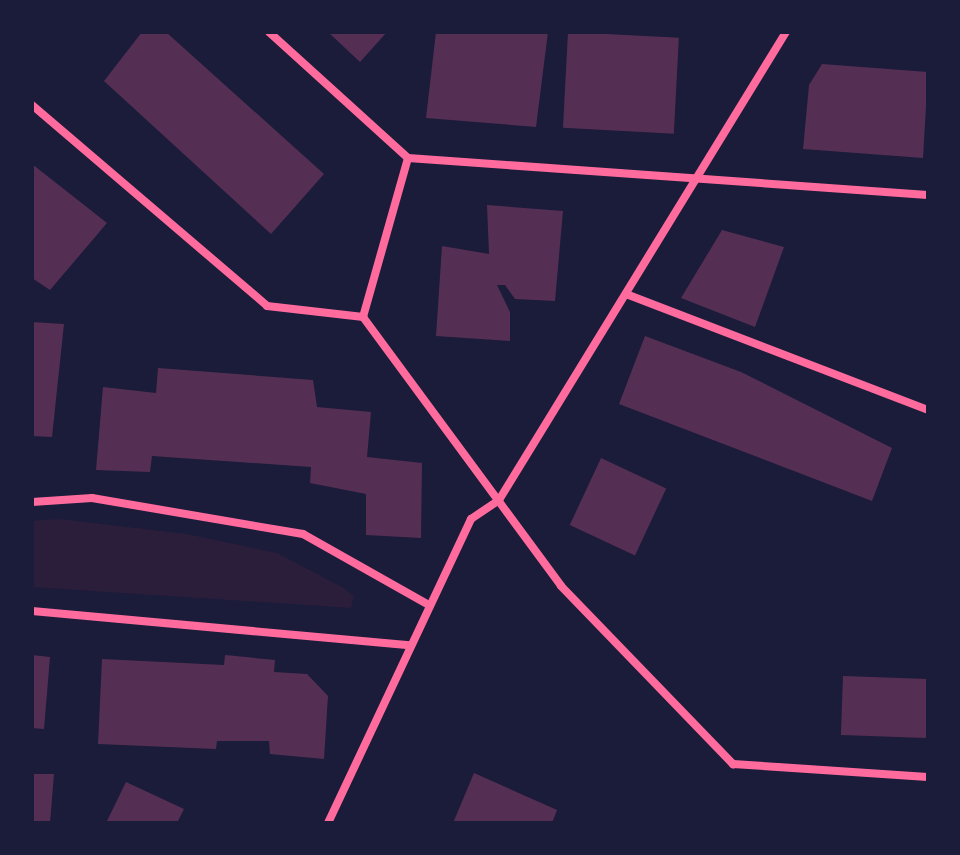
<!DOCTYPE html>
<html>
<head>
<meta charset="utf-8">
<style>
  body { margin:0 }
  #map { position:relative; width:960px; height:855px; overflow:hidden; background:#1b1b3a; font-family:Raleway,sans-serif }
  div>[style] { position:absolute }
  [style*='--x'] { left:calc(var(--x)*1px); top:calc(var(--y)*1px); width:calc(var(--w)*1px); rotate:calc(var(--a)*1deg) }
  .green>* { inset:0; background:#2a1e3b }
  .building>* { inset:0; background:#542f53; transform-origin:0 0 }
  .minor>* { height:8px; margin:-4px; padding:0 4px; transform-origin:4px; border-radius:4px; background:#ff6b9d }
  span { translate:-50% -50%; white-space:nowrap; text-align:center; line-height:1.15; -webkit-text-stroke:8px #1b1b3a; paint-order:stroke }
  .frame { position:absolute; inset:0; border:34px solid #1b1b3a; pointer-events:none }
</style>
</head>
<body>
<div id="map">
  <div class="green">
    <i style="clip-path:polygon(59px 519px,187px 534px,277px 553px,342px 587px,354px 596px,351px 608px,32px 587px,32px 521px)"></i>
  </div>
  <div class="building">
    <i style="clip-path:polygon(142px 32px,166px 32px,324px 174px,271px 234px,104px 81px)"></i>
    <i style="clip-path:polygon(328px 32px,387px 32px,360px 62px)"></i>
    <i style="clip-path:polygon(436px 32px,548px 32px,536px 127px,426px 118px)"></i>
    <i style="left:568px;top:32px;width:111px;height:96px;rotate:3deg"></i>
    <i style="clip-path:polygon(822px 64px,928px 72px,923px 158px,803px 149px,809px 85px)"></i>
    <i style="clip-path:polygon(32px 164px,107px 223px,50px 290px,32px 278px)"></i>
    <i style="clip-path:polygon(487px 205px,563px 211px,555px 301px,515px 299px,505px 285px,497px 285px,510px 312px,510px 341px,436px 336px,442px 246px,489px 254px)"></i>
    <i style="clip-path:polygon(722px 230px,784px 247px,755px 327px,681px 298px)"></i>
    <i style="clip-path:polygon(32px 322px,64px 324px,52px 437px,32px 436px)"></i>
    <i style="clip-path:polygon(645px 336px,741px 372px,892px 448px,872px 501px,619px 404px)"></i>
    <i style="clip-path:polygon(158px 368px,313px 380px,317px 407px,371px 412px,367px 457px,422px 463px,421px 538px,366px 535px,366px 494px,310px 483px,311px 467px,152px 456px,150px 472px,96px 470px,103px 387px,156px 393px)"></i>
    <i style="left:601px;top:458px;width:72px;height:74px;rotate:25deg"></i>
    <i style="clip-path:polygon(32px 655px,50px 657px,44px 729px,32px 728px)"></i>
    <i style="clip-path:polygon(225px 655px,275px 660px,274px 672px,307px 674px,328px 696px,324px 759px,270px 754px,269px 741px,217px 741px,216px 749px,98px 744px,102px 659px,224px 665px)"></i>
    <i style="left:843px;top:676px;width:85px;height:59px;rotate:2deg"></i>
    <i style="clip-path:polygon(474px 773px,557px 810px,552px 823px,453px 823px)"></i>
    <i style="clip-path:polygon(32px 774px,54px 774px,50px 823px,32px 823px)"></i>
    <i style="clip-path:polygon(126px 782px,184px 809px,177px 823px,106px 823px)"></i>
  </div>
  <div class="minor">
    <i style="--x:269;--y:32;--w:188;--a:42.2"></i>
    <i style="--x:408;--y:158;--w:521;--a:4.07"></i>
    <i style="--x:32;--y:105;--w:309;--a:40.5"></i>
    <i style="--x:267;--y:306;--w:97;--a:6.5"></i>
    <i style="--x:363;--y:317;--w:334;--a:53.6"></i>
    <i style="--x:561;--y:586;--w:248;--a:46"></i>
    <i style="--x:733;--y:764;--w:195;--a:3.8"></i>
    <i style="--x:626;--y:294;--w:324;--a:21"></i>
    <i style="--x:363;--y:317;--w:165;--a:-74.2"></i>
    <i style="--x:32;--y:502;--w:60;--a:-3.8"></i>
    <i style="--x:92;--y:498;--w:214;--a:9.7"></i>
    <i style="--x:303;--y:534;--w:145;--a:29.4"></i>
    <i style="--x:32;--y:611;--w:379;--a:5.2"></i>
    <i style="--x:328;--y:823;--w:336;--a:-64.8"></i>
    <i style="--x:471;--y:519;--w:34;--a:-34"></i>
    <i style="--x:499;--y:500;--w:549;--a:-58.48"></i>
  </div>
  <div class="frame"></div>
</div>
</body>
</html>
